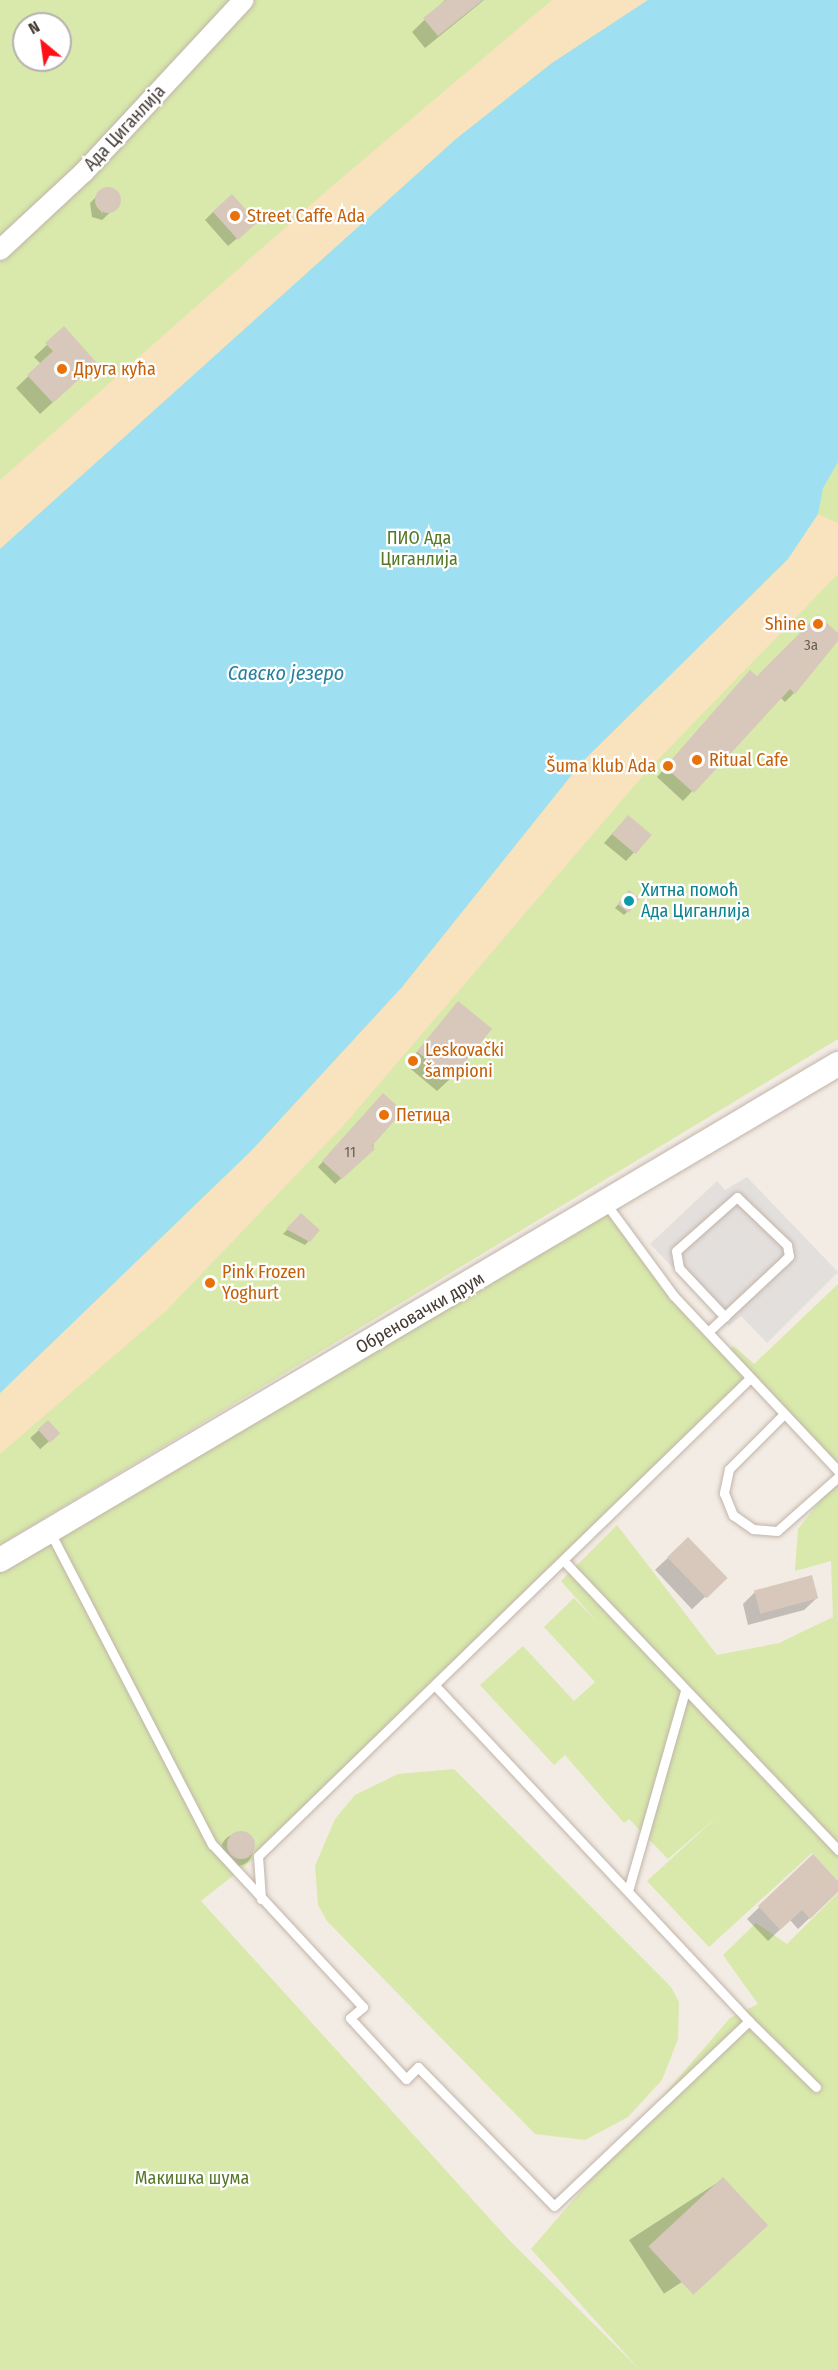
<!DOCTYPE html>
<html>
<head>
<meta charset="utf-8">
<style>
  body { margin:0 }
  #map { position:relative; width:838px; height:2370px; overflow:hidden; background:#f3ece4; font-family:"Fira Sans Condensed",sans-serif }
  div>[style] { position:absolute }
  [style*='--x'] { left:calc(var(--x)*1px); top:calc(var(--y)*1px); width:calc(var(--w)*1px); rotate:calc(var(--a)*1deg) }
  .green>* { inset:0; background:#d8e9ab }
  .sand>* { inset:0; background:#f9e2be }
  .parking>* { inset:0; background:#e3dfdd }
  .water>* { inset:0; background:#9edff2 }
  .shadow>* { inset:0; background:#0003; transform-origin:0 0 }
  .round { border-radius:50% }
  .building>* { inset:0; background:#d8c8bc; transform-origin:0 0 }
  .roads { filter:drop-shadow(0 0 2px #c1b4a9) drop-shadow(0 0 2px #c1b4a9) }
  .service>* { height:9px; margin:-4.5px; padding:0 4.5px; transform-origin:4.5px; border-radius:4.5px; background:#fff }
  .minor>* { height:20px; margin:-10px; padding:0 10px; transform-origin:10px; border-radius:10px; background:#fff }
  .tertiary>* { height:24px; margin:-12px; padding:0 12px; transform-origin:12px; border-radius:12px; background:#fff }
  .dots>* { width:16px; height:16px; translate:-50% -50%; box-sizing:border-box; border:3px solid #fff; border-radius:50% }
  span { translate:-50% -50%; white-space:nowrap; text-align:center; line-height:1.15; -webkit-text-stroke:4.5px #fff; paint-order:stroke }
  .number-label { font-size:15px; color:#6a5e56 }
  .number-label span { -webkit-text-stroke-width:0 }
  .street-label { font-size:18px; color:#453b34 }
  .food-label { font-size:18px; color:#c56008 }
  .left { translate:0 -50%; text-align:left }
  .right { translate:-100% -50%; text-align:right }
  .park-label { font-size:18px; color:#547826 }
  .culture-label { font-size:18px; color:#0d838f }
  .water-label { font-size:20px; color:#26809c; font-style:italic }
  .north { position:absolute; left:12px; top:12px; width:60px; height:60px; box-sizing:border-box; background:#fff; border:2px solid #b5b1ae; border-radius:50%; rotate:331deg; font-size:16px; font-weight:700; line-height:24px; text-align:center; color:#453b34 }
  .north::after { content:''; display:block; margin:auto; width:21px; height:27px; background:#ff0f17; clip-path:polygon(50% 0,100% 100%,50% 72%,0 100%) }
</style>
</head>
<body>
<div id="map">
  <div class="green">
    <i style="clip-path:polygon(evenodd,0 0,838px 0,838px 1039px,0 1545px,0 0,24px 24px,60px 24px,60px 60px,24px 60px,24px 24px)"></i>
    <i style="clip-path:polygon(607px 1205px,647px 1264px,726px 1351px,734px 1346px,754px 1364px,838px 1284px,838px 1471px,751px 1378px,258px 1856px,201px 1901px,511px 2242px,639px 2369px,531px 2249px,730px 2018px,758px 2004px,723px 1955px,756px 1923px,787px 1944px,838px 1893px,838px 2370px,0 2370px,0 1560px)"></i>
    <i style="clip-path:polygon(838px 1478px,838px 1881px,812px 1853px,709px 1947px,647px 1881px,719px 1815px,668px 1859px,629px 1819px,624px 1823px,565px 1755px,554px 1765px,480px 1685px,523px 1646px,574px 1701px,595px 1682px,544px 1627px,574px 1598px,599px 1624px,561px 1581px,617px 1525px,717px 1655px,779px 1643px,833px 1617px,831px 1561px,795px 1571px,798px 1529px)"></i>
    <i style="clip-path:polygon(454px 1769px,671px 1987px,679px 2002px,678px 2039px,662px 2080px,628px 2117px,585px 2140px,535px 2134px,327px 1921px,318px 1905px,315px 1866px,335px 1819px,355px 1795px,398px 1774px)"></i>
  </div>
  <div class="sand">
    <i style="clip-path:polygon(552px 0,648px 0,552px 63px,456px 139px,0 549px,0 480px,331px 187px)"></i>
    <i style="clip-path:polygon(818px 514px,838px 523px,838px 574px,646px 772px,344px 1125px,166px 1311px,0 1454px,0 1393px,251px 1151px,402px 987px,582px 762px,788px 559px)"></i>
  </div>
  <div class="parking">
    <i style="clip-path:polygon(747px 1177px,838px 1272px,767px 1343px,741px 1316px,729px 1326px,650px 1244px,717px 1181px,725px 1190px)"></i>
  </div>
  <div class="water">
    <i style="clip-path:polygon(648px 0,838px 0,838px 462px,823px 488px,818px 514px,788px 559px,582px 762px,402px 987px,251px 1151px,0 1393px,0 549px,456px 139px,552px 63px)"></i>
  </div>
  <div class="shadow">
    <i style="clip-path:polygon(445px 0,484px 0,425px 48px,412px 32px)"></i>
    <i style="clip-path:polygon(106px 188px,115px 191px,118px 205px,102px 220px,92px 217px,90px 203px,96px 197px,103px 216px,98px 194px)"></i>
    <i style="clip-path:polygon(213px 212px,247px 230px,228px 246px,205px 220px)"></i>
    <i style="clip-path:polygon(64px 329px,83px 375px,40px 414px,16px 388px,41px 364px,34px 357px)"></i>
    <i style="clip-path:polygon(838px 635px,794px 693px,785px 702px,780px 697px,683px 801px,657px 777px,741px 681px,757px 678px)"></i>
    <i style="clip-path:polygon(620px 825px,650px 835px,626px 861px,604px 843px)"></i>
    <i style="clip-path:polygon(625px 896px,627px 912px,624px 915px,615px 908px)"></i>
    <i style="clip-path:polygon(458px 1003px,450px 1079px,437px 1091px,406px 1065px)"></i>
    <i style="clip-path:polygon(378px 1101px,373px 1149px,335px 1184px,318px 1167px)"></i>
    <i style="clip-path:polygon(301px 1215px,318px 1231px,305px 1245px,283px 1234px)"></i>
    <i style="left:48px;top:1422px;width:15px;height:24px;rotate:48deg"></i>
    <i style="left:688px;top:1539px;width:54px;height:45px;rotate:47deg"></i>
    <i style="clip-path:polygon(755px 1592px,817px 1598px,804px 1610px,748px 1625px,743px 1604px)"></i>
    <i class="round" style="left:221px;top:1834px;width:32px;height:32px"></i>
    <i style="clip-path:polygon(813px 1856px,838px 1883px,838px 1891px,798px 1929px,790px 1920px,768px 1941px,747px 1919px)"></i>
    <i style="left:723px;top:2179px;width:64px;height:112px;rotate:57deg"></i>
  </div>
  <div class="building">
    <i style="clip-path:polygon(446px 0,483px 0,438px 36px,423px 18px)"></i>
    <i class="round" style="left:95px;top:187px;width:26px;height:26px"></i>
    <i style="left:232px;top:194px;width:38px;height:26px;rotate:48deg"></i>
    <i style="clip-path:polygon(64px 326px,97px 363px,53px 403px,27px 375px,53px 351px,45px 343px)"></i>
    <i style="clip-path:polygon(818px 615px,838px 633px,838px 641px,795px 694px,790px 689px,694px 793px,665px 767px,750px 670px,757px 676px)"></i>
    <i style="left:628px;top:815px;width:31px;height:25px;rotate:40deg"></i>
    <i style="left:629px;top:890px;width:14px;height:18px;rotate:39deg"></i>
    <i style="left:458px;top:1001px;width:44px;height:65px;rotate:39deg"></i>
    <i style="clip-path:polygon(383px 1093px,403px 1111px,372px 1146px,375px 1149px,342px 1179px,322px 1161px)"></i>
    <i style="clip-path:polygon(301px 1213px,320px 1230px,310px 1242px,286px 1229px)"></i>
    <i style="left:48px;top:1420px;width:18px;height:14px;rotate:47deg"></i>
    <i style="left:688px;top:1537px;width:57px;height:29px;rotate:46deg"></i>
    <i style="left:812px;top:1575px;width:24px;height:60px;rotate:75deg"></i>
    <i class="round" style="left:227px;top:1831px;width:28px;height:28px"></i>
    <i style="clip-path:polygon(813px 1854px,838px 1881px,838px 1892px,810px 1919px,802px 1910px,780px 1930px,758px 1906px)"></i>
    <i style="left:723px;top:2177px;width:66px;height:102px;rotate:47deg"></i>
  </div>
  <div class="roads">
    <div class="service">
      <i style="--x:607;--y:1205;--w:112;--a:53.7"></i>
      <i style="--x:673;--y:1295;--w:241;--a:46.8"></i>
      <i style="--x:708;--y:1332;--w:104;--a:-43.1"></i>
      <i style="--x:784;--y:1261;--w:7;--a:-45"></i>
      <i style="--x:789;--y:1256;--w:11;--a:-100"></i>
      <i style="--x:787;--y:1245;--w:69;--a:-136.2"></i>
      <i style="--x:737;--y:1197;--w:81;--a:138.5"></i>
      <i style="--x:676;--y:1251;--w:17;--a:80"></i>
      <i style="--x:679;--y:1268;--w:67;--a:46.8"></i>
      <i style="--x:784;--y:1414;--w:78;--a:135"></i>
      <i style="--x:729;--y:1469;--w:25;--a:102"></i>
      <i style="--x:724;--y:1493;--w:24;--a:68"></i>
      <i style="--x:733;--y:1515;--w:24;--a:35"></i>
      <i style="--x:753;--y:1529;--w:24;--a:5"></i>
      <i style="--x:777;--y:1531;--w:81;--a:-41.5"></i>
      <i style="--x:50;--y:1532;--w:352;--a:62.6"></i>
      <i style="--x:212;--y:1844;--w:222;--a:47.2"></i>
      <i style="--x:363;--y:2007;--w:17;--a:140"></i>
      <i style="--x:350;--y:2018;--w:83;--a:47.4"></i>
      <i style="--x:406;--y:2079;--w:17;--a:-45"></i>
      <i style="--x:418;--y:2067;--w:194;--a:45.6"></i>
      <i style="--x:554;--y:2206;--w:269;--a:-43.5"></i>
      <i style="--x:749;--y:2021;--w:458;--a:-133.1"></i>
      <i style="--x:563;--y:1560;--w:400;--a:46.5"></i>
      <i style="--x:628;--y:1891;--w:208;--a:-74.1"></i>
      <i style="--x:261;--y:1899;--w:43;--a:-94"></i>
      <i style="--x:258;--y:1856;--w:686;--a:-44.17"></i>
      <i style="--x:749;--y:2021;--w:94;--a:44.6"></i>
    </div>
    <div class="minor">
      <i style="--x:0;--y:250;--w:113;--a:-42.9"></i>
      <i style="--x:83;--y:173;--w:236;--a:-47.1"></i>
    </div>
    <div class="tertiary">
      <i style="--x:0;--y:1560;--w:974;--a:-30.62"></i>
    </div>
  </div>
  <div class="dots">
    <i style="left:235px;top:216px;background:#e8710a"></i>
    <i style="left:62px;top:369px;background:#e8710a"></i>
    <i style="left:818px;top:624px;background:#e8710a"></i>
    <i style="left:697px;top:760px;background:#e8710a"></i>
    <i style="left:668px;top:766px;background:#e8710a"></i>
    <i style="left:629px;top:901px;background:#0f9aa8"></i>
    <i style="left:413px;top:1061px;background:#e8710a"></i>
    <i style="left:384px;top:1115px;background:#e8710a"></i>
    <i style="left:210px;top:1283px;background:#e8710a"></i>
  </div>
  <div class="number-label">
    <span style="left:811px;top:646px">3a</span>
    <span style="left:350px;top:1153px">11</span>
  </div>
  <div class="street-label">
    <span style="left:125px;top:128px;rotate:-47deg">Ада Циганлија</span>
    <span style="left:420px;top:1313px;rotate:-30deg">Обреновачки друм</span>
  </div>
  <div class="food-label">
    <span class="left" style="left:247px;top:216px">Street Caffe Ada</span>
    <span class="left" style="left:74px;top:369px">Друга кућа</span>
    <span class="right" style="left:806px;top:624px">Shine</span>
    <span class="left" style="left:709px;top:760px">Ritual Cafe</span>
    <span class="right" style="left:656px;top:766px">Šuma klub Ada</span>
    <span class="left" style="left:425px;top:1061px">Leskovački<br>šampioni</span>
    <span class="left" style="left:396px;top:1115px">Петица</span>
    <span class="left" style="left:222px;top:1283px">Pink Frozen<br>Yoghurt</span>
  </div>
  <div class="park-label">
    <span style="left:419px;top:549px">ПИО Ада<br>Циганлија</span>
    <span style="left:192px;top:2178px">Макишка шума</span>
  </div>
  <div class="culture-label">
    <span class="left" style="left:641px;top:901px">Хитна помоћ<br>Ада Циганлија</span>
  </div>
  <div class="water-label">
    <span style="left:286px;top:673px">Савско језеро</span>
  </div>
  <div class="north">N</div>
</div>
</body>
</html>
